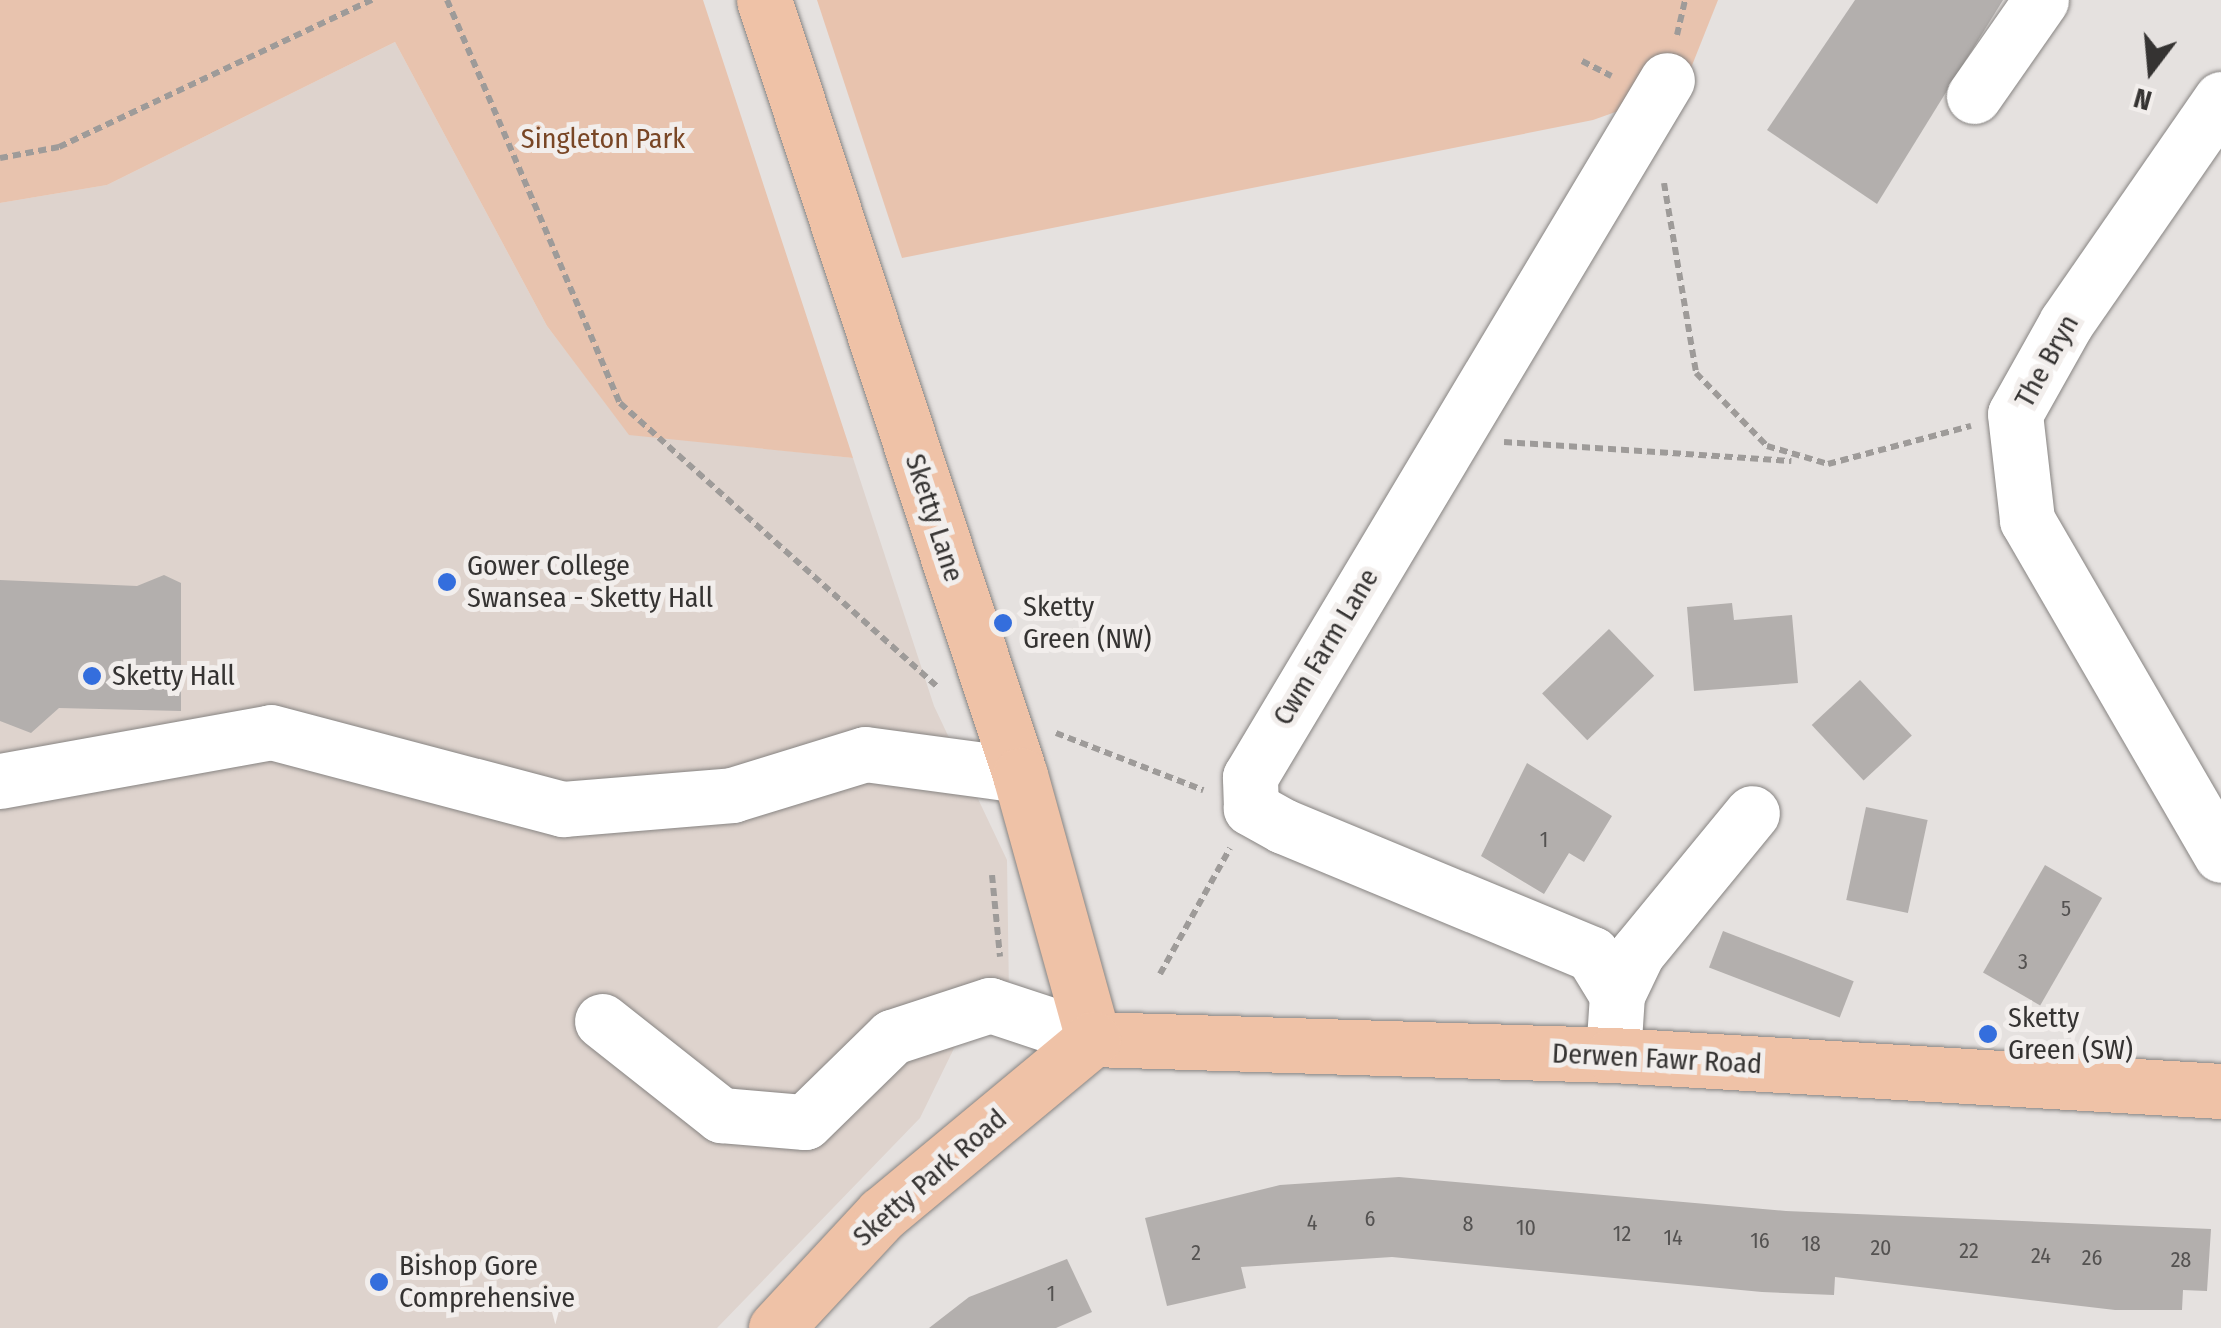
<!DOCTYPE html>
<html>
<head>
<meta charset="utf-8">
<style>
  body { margin:0 }
  #map { position:relative; width:2221px; height:1328px; overflow:hidden; background:#e5e1df; font-family:"Fira Sans Condensed",sans-serif }
  div>[style] { position:absolute }
  [style*='--x'] { left:calc(var(--x)*1px); top:calc(var(--y)*1px); width:calc(var(--w)*1px); rotate:calc(var(--a)*1deg) }
  .built>* { inset:0; background:#ded3cd }
  .green>* { inset:0; background:#e8c3ae }
  .building>* { inset:0; background:#b3afad; transform-origin:0 0 }
  .path>* { height:6px; margin-top:-3px; transform-origin:0; background:repeating-linear-gradient(90deg,#9e9b99 0 8px,transparent 0 13px) }
  .roads { filter:drop-shadow(0 0 2px #878482) drop-shadow(0 0 2px #878482) }
  .minor>* { height:55px; margin:-27.5px; padding:0 27.5px; transform-origin:27.5px; border-radius:27.5px; background:#fff }
  .major>* { height:55px; margin:-27.5px; padding:0 27.5px; transform-origin:27.5px; border-radius:27.5px; background:#efc2a7 }
  .dots>* { width:28px; height:28px; translate:-50% -50%; box-sizing:border-box; border:5px solid #f2eeec; border-radius:50% }
  span { translate:-50% -50%; white-space:nowrap; text-align:center; line-height:1.15; -webkit-text-stroke:10px #f2eeec; paint-order:stroke }
  .number-label { font-size:22px; color:#545251 }
  .number-label span { -webkit-text-stroke-width:0 }
  .park-label { font-size:28px; color:#794625 }
  .street-label { font-size:28px; color:#353332 }
  .poi-label { font-size:28px; color:#353332 }
  .left { translate:0 -50%; text-align:left }
  .north { position:absolute; left:2101px; top:20px; width:100px; height:100px; -webkit-text-stroke:8px #f2eeec; paint-order:stroke; rotate:196deg; font-size:28px; font-weight:700; line-height:40px; text-align:center; color:#353332 }
  .north::after { content:''; display:block; margin:auto; width:35px; height:45px; background:#353332; clip-path:polygon(50% 0,100% 100%,50% 72%,0 100%) }
</style>
</head>
<body>
<div id="map">
  <div class="built">
    <i style="clip-path:polygon(395px 42px,547px 326px,629px 434px,853px 458px,934px 706px,1007px 860px,1009px 995px,961px 1034px,920px 1118px,717px 1328px,0 1328px,0 203px,107px 185px)"></i>
  </div>
  <div class="green">
    <i style="clip-path:polygon(0 0,703px 0,853px 458px,629px 435px,547px 326px,395px 42px,107px 185px,0 203px)"></i>
    <i style="clip-path:polygon(817px 0,1718px 0,1683px 88px,1593px 120px,902px 258px)"></i>
  </div>
  <div class="building">
    <i style="clip-path:polygon(1855px 0,2003px 0,1877px 204px,1767px 130px)"></i>
    <i style="clip-path:polygon(164px 575px,181px 583px,181px 711px,59px 708px,31px 733px,0 721px,0 580px,137px 586px)"></i>
    <i style="clip-path:polygon(1732px 603px,1734px 620px,1792px 615px,1798px 683px,1694px 691px,1687px 607px)"></i>
    <i style="left:1609px;top:629px;width:65px;height:93px;rotate:46deg"></i>
    <i style="left:1860px;top:680px;width:76px;height:66px;rotate:47deg"></i>
    <i style="clip-path:polygon(1527px 763px,1612px 816px,1584px 862px,1569px 853px,1544px 894px,1481px 856px)"></i>
    <i style="left:1866px;top:807px;width:63px;height:95px;rotate:12deg"></i>
    <i style="left:2045px;top:865px;width:66px;height:124px;rotate:30deg"></i>
    <i style="left:1723px;top:931px;width:140px;height:39px;rotate:21deg"></i>
    <i style="clip-path:polygon(1399px 1177px,1786px 1211px,2211px 1229px,2207px 1291px,2183px 1290px,2182px 1310px,2115px 1310px,1835px 1277px,1834px 1295px,1762px 1292px,1392px 1257px,1241px 1267px,1246px 1288px,1167px 1306px,1145px 1218px,1280px 1185px)"></i>
    <i style="clip-path:polygon(1067px 1259px,1092px 1312px,1056px 1328px,929px 1328px,969px 1297px)"></i>
  </div>
  <div class="path">
    <i style="--x:447;--y:0;--w:439;--a:66.8"></i>
    <i style="--x:620;--y:403;--w:425;--a:41.8"></i>
    <i style="--x:1677;--y:35;--w:36;--a:-77"></i>
    <i style="--x:1582;--y:61;--w:33;--a:27"></i>
    <i style="--x:0;--y:158;--w:60;--a:-10.6"></i>
    <i style="--x:59;--y:147;--w:346;--a:-25.2"></i>
    <i style="--x:1664;--y:183;--w:193;--a:80.4"></i>
    <i style="--x:1696;--y:373;--w:102;--a:45.8"></i>
    <i style="--x:1767;--y:446;--w:64;--a:16.4"></i>
    <i style="--x:1828;--y:464;--w:148;--a:-14.9"></i>
    <i style="--x:1504;--y:442;--w:288;--a:3.8"></i>
    <i style="--x:1056;--y:733;--w:158;--a:21.2"></i>
    <i style="--x:992;--y:875;--w:82;--a:84.4"></i>
    <i style="--x:1160;--y:974;--w:144;--a:-60.9"></i>
  </div>
  <div class="roads">
    <div class="minor">
      <i style="--x:1974;--y:96;--w:117;--a:-55.1"></i>
      <i style="--x:2221;--y:99;--w:272;--a:124.7"></i>
      <i style="--x:2066;--y:323;--w:104;--a:119.3"></i>
      <i style="--x:2015;--y:414;--w:107;--a:83.5"></i>
      <i style="--x:2027;--y:520;--w:387;--a:59.9"></i>
      <i style="--x:0;--y:781;--w:275;--a:-10.2"></i>
      <i style="--x:271;--y:732;--w:302;--a:14.8"></i>
      <i style="--x:563;--y:809;--w:170;--a:-4.7"></i>
      <i style="--x:732;--y:795;--w:139;--a:-17.1"></i>
      <i style="--x:865;--y:754;--w:156;--a:7.7"></i>
      <i style="--x:1617;--y:995;--w:47;--a:-64.5"></i>
      <i style="--x:1637;--y:953;--w:181;--a:-50.6"></i>
      <i style="--x:602;--y:1021;--w:152;--a:38.3"></i>
      <i style="--x:721;--y:1115;--w:84;--a:4.8"></i>
      <i style="--x:805;--y:1122;--w:122;--a:-44.3"></i>
      <i style="--x:892;--y:1037;--w:103;--a:-18.1"></i>
      <i style="--x:990;--y:1005;--w:108;--a:18.3"></i>
      <i style="--x:1613;--y:1055;--w:60;--a:-86.2"></i>
      <i style="--x:1617;--y:995;--w:48;--a:-121.4"></i>
      <i style="--x:1592;--y:954;--w:334;--a:-157.5"></i>
      <i style="--x:1283;--y:826;--w:37;--a:-151"></i>
      <i style="--x:1251;--y:808;--w:31;--a:-92"></i>
      <i style="--x:1250;--y:777;--w:812;--a:-59.11"></i>
    </div>
    <div class="major">
      <i style="--x:764;--y:0;--w:816;--a:71.72"></i>
      <i style="--x:1020;--y:775;--w:274;--a:74.5"></i>
      <i style="--x:1093;--y:1039;--w:520;--a:1.76"></i>
      <i style="--x:1613;--y:1055;--w:609;--a:3.39"></i>
      <i style="--x:776;--y:1328;--w:156;--a:-47.1"></i>
      <i style="--x:882;--y:1214;--w:274;--a:-39.7"></i>
    </div>
  </div>
  <div class="dots">
    <i style="left:447px;top:582px;background:#346edd"></i>
    <i style="left:1003px;top:623px;background:#346edd"></i>
    <i style="left:92px;top:676px;background:#346edd"></i>
    <i style="left:1988px;top:1034px;background:#346edd"></i>
    <i style="left:379px;top:1282px;background:#346edd"></i>
  </div>
  <div class="number-label">
    <span style="left:1544px;top:840px">1</span>
    <span style="left:2066px;top:909px">5</span>
    <span style="left:2023px;top:962px">3</span>
    <span style="left:1370px;top:1219px">6</span>
    <span style="left:1312px;top:1223px">4</span>
    <span style="left:1468px;top:1224px">8</span>
    <span style="left:1526px;top:1228px">10</span>
    <span style="left:1622px;top:1234px">12</span>
    <span style="left:1673px;top:1238px">14</span>
    <span style="left:1760px;top:1241px">16</span>
    <span style="left:1811px;top:1244px">18</span>
    <span style="left:1881px;top:1248px">20</span>
    <span style="left:1969px;top:1251px">22</span>
    <span style="left:1196px;top:1253px">2</span>
    <span style="left:2041px;top:1256px">24</span>
    <span style="left:2092px;top:1258px">26</span>
    <span style="left:2181px;top:1260px">28</span>
    <span style="left:1051px;top:1294px">1</span>
  </div>
  <div class="park-label">
    <span style="left:603px;top:139px">Singleton Park</span>
  </div>
  <div class="street-label">
    <span style="left:2047px;top:361px;rotate:-61deg">The Bryn</span>
    <span style="left:934px;top:518px;rotate:72deg">Sketty Lane</span>
    <span style="left:1326px;top:647px;rotate:-59deg">Cwm Farm Lane</span>
    <span style="left:1657px;top:1059px;rotate:3deg">Derwen Fawr Road</span>
    <span style="left:930px;top:1178px;rotate:-41deg">Sketty Park Road</span>
  </div>
  <div class="poi-label">
    <span class="left" style="left:467px;top:582px">Gower College<br>Swansea - Sketty Hall</span>
    <span class="left" style="left:1023px;top:623px">Sketty<br>Green (NW)</span>
    <span class="left" style="left:112px;top:676px">Sketty Hall</span>
    <span class="left" style="left:2008px;top:1034px">Sketty<br>Green (SW)</span>
    <span class="left" style="left:399px;top:1282px">Bishop Gore<br>Comprehensive</span>
  </div>
  <div class="north">N</div>
</div>
</body>
</html>
